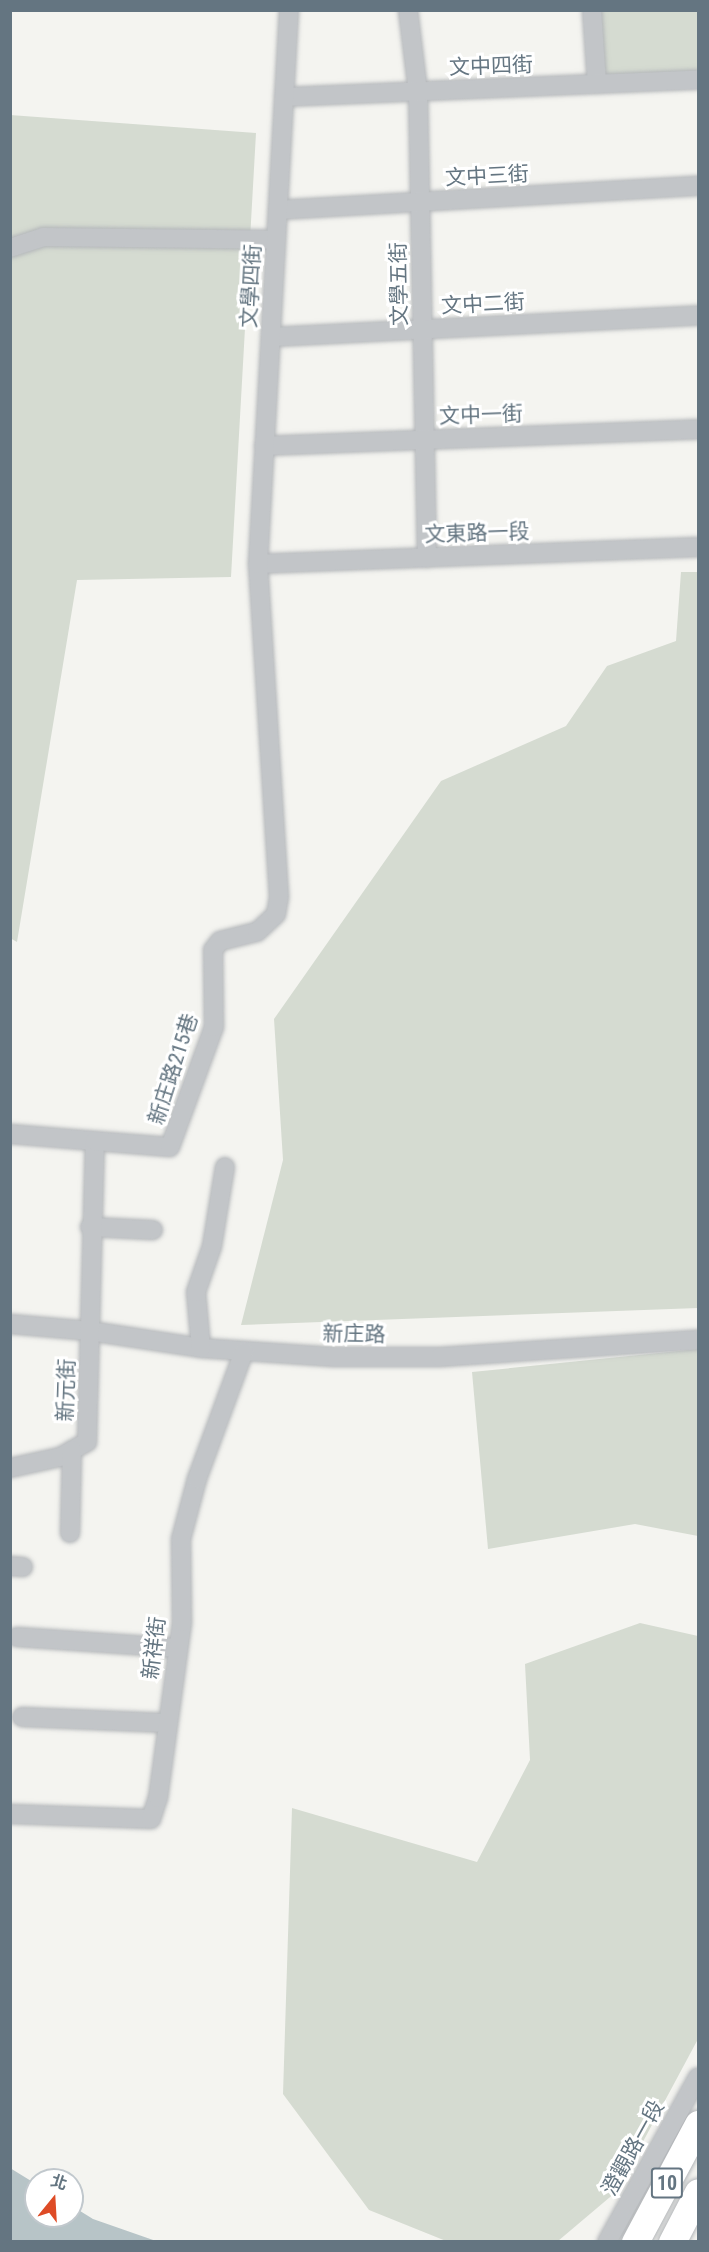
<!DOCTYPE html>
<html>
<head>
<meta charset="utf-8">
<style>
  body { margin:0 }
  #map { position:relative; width:709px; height:2252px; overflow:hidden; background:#f4f4f0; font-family:"Roboto Condensed","Noto Sans TC",sans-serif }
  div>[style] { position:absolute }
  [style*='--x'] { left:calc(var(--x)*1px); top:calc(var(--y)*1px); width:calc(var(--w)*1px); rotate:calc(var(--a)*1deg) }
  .green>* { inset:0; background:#d5dbd1; transform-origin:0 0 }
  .water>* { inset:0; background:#b7c4c7 }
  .roads { filter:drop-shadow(0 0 2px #b4b7ba) drop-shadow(0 0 2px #b4b7ba) }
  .minor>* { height:18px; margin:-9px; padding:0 9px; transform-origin:9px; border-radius:9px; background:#c2c5c8 }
  .highway>* { height:27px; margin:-13.5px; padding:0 13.5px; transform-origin:13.5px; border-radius:13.5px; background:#fff }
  span { translate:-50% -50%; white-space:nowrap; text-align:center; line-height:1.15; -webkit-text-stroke:6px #fff; paint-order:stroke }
  .shield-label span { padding:2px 4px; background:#fff; border:2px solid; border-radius:4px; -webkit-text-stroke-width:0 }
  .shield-label { font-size:20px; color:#647581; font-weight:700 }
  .street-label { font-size:21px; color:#647581 }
  .frame { position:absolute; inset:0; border:12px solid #647581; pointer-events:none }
  .north { position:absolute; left:24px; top:2168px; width:60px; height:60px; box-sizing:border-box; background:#fff; border:2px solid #c1c8cd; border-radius:50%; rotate:18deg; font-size:16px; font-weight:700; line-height:24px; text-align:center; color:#647581 }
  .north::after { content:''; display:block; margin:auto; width:21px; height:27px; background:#de4b26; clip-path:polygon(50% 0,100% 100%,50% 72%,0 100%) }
</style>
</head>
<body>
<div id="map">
  <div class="green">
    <i style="left:595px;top:11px;width:103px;height:71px"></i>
    <i style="clip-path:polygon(10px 115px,256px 133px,231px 577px,77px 580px,17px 942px,10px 938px)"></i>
    <i style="clip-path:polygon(681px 572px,698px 572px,698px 1308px,241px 1325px,283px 1160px,274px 1019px,441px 781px,566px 726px,607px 666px,676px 641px)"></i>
    <i style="clip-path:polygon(698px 1349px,698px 1536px,635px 1524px,488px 1549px,472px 1372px)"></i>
    <i style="clip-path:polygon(640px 1623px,698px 1636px,698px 2039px,616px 2192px,558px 2241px,446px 2241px,369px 2210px,283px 2094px,292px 1808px,477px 1862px,530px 1760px,525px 1664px)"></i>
  </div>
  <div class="water">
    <i style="clip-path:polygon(10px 2168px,36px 2184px,36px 2216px,72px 2216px,72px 2206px,93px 2219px,156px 2241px,11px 2241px)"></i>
  </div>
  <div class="roads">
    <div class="minor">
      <i style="--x:408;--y:10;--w:82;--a:83"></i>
      <i style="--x:418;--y:91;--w:467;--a:88.9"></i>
      <i style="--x:592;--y:10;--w:74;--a:86.1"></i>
      <i style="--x:284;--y:97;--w:414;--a:-2.4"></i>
      <i style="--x:278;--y:210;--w:421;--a:-3.3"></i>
      <i style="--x:10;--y:248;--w:35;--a:-18"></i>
      <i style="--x:43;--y:237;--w:233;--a:0.7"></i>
      <i style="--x:271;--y:337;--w:428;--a:-2.9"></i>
      <i style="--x:264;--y:446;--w:434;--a:-2.2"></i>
      <i style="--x:258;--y:564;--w:440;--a:-2.2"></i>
      <i style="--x:10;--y:1134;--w:85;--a:4.7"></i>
      <i style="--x:90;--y:1227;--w:63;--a:2.7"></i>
      <i style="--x:10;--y:1324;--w:80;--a:5"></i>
      <i style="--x:90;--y:1331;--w:112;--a:8.7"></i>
      <i style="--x:201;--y:1348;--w:133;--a:3.9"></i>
      <i style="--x:334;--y:1357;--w:106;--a:0"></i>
      <i style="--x:440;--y:1357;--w:259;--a:-3.8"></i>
      <i style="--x:201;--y:1348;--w:56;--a:-95.1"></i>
      <i style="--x:196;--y:1292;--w:49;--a:-70.8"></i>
      <i style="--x:212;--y:1246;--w:80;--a:-80.7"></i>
      <i style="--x:10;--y:1468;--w:51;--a:-12.4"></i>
      <i style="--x:60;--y:1457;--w:31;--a:-29"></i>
      <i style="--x:87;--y:1442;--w:301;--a:-88.5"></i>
      <i style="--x:95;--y:1141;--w:75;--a:4.6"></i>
      <i style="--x:170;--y:1147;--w:128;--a:-69.9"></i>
      <i style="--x:214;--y:1027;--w:77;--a:-90.7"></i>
      <i style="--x:213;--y:950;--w:11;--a:-52"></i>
      <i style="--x:220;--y:941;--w:38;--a:-14"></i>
      <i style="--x:257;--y:932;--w:26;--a:-43"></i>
      <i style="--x:276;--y:914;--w:17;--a:-80"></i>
      <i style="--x:279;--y:897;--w:334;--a:-93.6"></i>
      <i style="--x:258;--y:564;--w:555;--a:-86.8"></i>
      <i style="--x:70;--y:1533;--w:83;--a:-88.6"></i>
      <i style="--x:10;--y:1566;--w:13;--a:4"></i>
      <i style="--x:17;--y:1637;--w:161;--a:3.9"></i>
      <i style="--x:22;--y:1717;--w:144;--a:2.4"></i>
      <i style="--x:10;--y:1814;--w:141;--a:2"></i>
      <i style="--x:151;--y:1819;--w:22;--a:-72"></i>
      <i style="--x:158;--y:1798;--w:178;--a:-82.2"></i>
      <i style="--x:182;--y:1622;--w:83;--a:-90.7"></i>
      <i style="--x:181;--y:1539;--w:62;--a:-75.1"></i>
      <i style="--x:197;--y:1479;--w:136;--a:-69.8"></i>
      <i style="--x:607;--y:2242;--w:188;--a:-61.1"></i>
    </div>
    <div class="highway">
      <i style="--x:635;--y:2242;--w:134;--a:-61.9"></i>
      <i style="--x:672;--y:2242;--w:56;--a:-62.5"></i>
    </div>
  </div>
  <div class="shield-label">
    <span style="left:667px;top:2183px">10</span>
  </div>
  <div class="street-label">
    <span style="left:491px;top:66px;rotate:-2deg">文中四街</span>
    <span style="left:487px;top:176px;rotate:-3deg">文中三街</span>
    <span style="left:399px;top:284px;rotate:-91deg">文學五街</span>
    <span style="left:251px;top:286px;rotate:-87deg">文學四街</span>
    <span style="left:483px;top:304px;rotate:-3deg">文中二街</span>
    <span style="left:481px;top:415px;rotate:-2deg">文中一街</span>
    <span style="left:477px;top:533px;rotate:-2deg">文東路一段</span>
    <span style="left:173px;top:1069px;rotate:-72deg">新庄路215巷</span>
    <span style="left:354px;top:1334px;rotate:1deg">新庄路</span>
    <span style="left:66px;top:1390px;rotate:-88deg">新元街</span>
    <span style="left:154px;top:1648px;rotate:-83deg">新祥街</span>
    <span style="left:633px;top:2148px;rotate:-61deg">澄觀路一段</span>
  </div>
  <div class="frame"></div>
  <div class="north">北</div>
</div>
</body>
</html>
